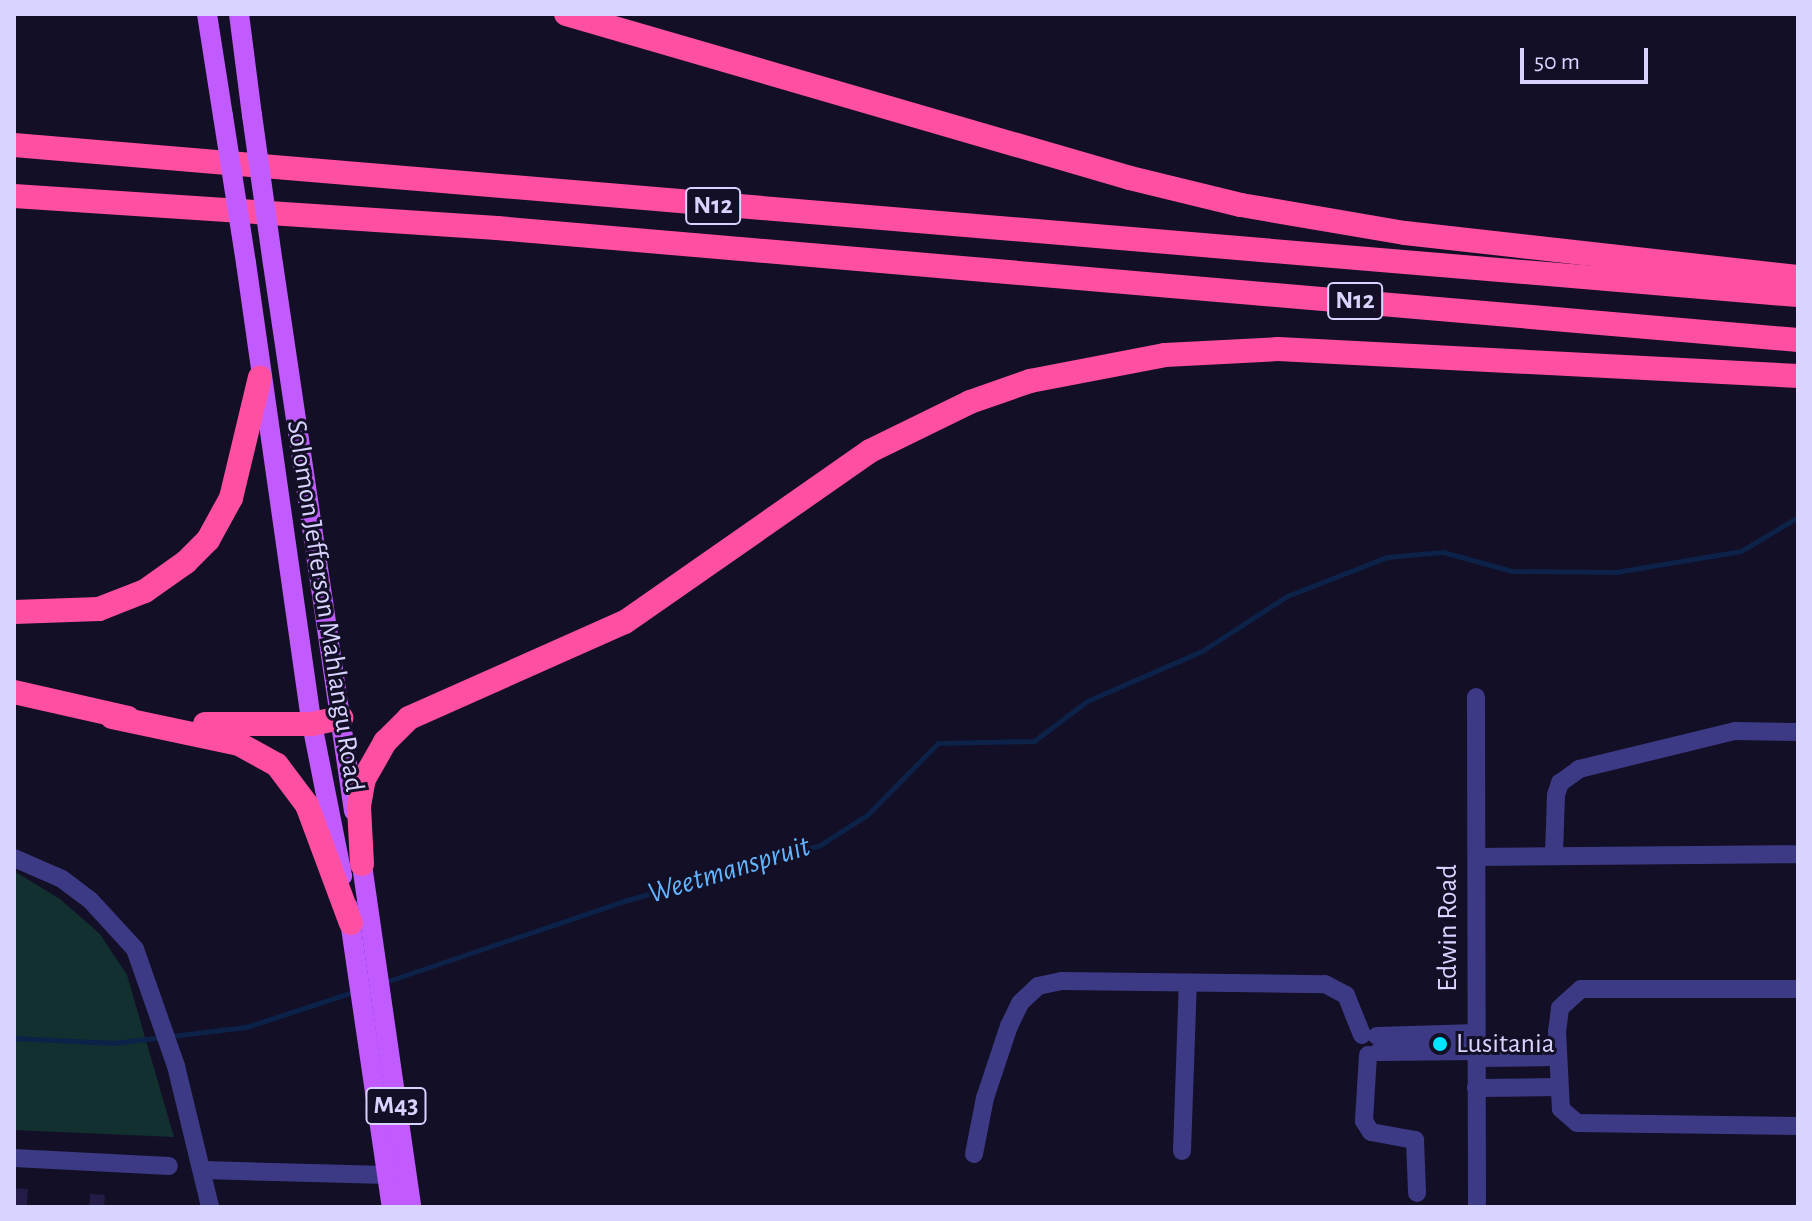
<!DOCTYPE html>
<html>
<head>
<meta charset="utf-8">
<style>
  body { margin:0 }
  #map { position:relative; width:1812px; height:1221px; overflow:hidden; background:#130f26; font-family:"Alegreya Sans",sans-serif }
  div>[style] { position:absolute }
  [style*='--x'] { left:calc(var(--x)*1px); top:calc(var(--y)*1px); width:calc(var(--w)*1px); rotate:calc(var(--a)*1deg) }
  .green>* { inset:0; background:#12302f }
  .stream>* { height:5px; margin:-2.5px; padding:0 2.5px; transform-origin:2.5px; border-radius:2.5px; background:#0c2248 }
  .building>* { inset:0; background:#241b47; transform-origin:0 0 }
  .minor>* { height:18px; margin:-9px; padding:0 9px; transform-origin:9px; border-radius:9px; background:#3d3a85 }
  .major>* { height:20px; margin:-10px; padding:0 10px; transform-origin:10px; border-radius:10px; background:#c25bff }
  .highway>* { height:24px; margin:-12px; padding:0 12px; transform-origin:12px; border-radius:12px; background:#ff4fa3 }
  .major-bridge>* { height:20px; margin:-10px; padding:0 10px; transform-origin:10px; border-radius:10px; background:#c25bff }
  .dots>* { width:22px; height:22px; translate:-50% -50%; box-sizing:border-box; border:4px solid #130f26; border-radius:50% }
  span { translate:-50% -50%; white-space:nowrap; text-align:center; line-height:1.15; -webkit-text-stroke:6px #130f26; paint-order:stroke }
  .shield-label span { padding:2px 6px; background:#130f26; border:2px solid; border-radius:6px; -webkit-text-stroke-width:0 }
  .shield-label { font-size:26px; color:#d9d4ff; font-weight:700 }
  .street-label { font-size:28px; color:#d9d4ff }
  .poi-label { font-size:28px; color:#d9d4ff }
  .left { translate:0 -50%; text-align:left }
  .water-label { font-size:30px; color:#62b6ff; font-style:italic }
  .frame { position:absolute; inset:0; border:16px solid #d9d4ff; pointer-events:none }
  .scale { position:absolute; left:1520px; top:48px; width:128px; height:36px; box-sizing:border-box; border:4px solid #d9d4ff; border-top:0; padding-left:10px; font-size:24px; line-height:28px; white-space:nowrap; color:#d9d4ff; -webkit-text-stroke:6px #130f26; paint-order:stroke }
</style>
</head>
<body>
<div id="map">
  <div class="green">
    <i style="clip-path:polygon(14px 871px,60px 899px,100px 934px,127px 975px,174px 1137px,14px 1130px)"></i>
  </div>
  <div class="stream">
    <i style="--x:385;--y:982;--w:252;--a:-18.7"></i>
    <i style="--x:624;--y:901;--w:204;--a:-15.9"></i>
    <i style="--x:820;--y:845;--w:56;--a:-32.6"></i>
    <i style="--x:867;--y:815;--w:101;--a:-45.4"></i>
    <i style="--x:938;--y:743;--w:96;--a:-1.2"></i>
    <i style="--x:1034;--y:741;--w:66;--a:-37"></i>
    <i style="--x:1087;--y:701;--w:125;--a:-23.5"></i>
    <i style="--x:1202;--y:651;--w:101;--a:-32.9"></i>
    <i style="--x:1287;--y:596;--w:107;--a:-21.3"></i>
    <i style="--x:1387;--y:557;--w:56;--a:-5.1"></i>
    <i style="--x:1443;--y:552;--w:72;--a:15.4"></i>
    <i style="--x:1512;--y:571;--w:104;--a:0.6"></i>
    <i style="--x:1616;--y:572;--w:127;--a:-9.5"></i>
    <i style="--x:1741;--y:551;--w:66;--a:-30.8"></i>
    <i style="--x:14;--y:1038;--w:100;--a:2.9"></i>
    <i style="--x:114;--y:1043;--w:133;--a:-6.9"></i>
    <i style="--x:246;--y:1027;--w:116;--a:-18.1"></i>
  </div>
  <div class="building">
    <i style="left:14px;top:1188px;width:14px;height:19px;rotate:4deg"></i>
    <i style="left:90px;top:1194px;width:15px;height:13px;rotate:4deg"></i>
  </div>
  <div class="minor">
    <i style="--x:1476;--y:697;--w:510;--a:89.89"></i>
    <i style="--x:1554;--y:853;--w:58;--a:-88"></i>
    <i style="--x:1556;--y:795;--w:13;--a:-72"></i>
    <i style="--x:1560;--y:783;--w:24;--a:-36"></i>
    <i style="--x:1579;--y:769;--w:161;--a:-13.7"></i>
    <i style="--x:1735;--y:731;--w:63;--a:0.9"></i>
    <i style="--x:1477;--y:857;--w:321;--a:-0.5"></i>
    <i style="--x:14;--y:858;--w:52;--a:23.6"></i>
    <i style="--x:62;--y:879;--w:36;--a:37"></i>
    <i style="--x:91;--y:901;--w:65;--a:47.5"></i>
    <i style="--x:135;--y:949;--w:124;--a:70.7"></i>
    <i style="--x:176;--y:1066;--w:145;--a:76.4"></i>
    <i style="--x:1798;--y:989;--w:217;--a:180"></i>
    <i style="--x:1581;--y:989;--w:28;--a:138"></i>
    <i style="--x:1560;--y:1008;--w:23;--a:97"></i>
    <i style="--x:1557;--y:1031;--w:78;--a:87.1"></i>
    <i style="--x:1561;--y:1109;--w:21;--a:41"></i>
    <i style="--x:1577;--y:1123;--w:221;--a:0.8"></i>
    <i style="--x:1377;--y:1036;--w:99;--a:-1.7"></i>
    <i style="--x:1378;--y:1052;--w:98;--a:-0.6"></i>
    <i style="--x:1368;--y:1055;--w:66;--a:93.5"></i>
    <i style="--x:1364;--y:1121;--w:13;--a:58"></i>
    <i style="--x:1371;--y:1132;--w:45;--a:10.3"></i>
    <i style="--x:1415;--y:1140;--w:53;--a:87.8"></i>
    <i style="--x:1476;--y:1058;--w:81;--a:-0.7"></i>
    <i style="--x:1476;--y:1088;--w:81;--a:-0.7"></i>
    <i style="--x:1182;--y:1151;--w:168;--a:-88"></i>
    <i style="--x:974;--y:1154;--w:57;--a:-78.9"></i>
    <i style="--x:985;--y:1098;--w:76;--a:-71.6"></i>
    <i style="--x:1009;--y:1026;--w:25;--a:-64"></i>
    <i style="--x:1020;--y:1003;--w:25;--a:-43"></i>
    <i style="--x:1038;--y:986;--w:24;--a:-12"></i>
    <i style="--x:1061;--y:981;--w:264;--a:0.7"></i>
    <i style="--x:1325;--y:984;--w:24;--a:28"></i>
    <i style="--x:1346;--y:995;--w:43;--a:68.2"></i>
    <i style="--x:14;--y:1158;--w:155;--a:3"></i>
    <i style="--x:204;--y:1170;--w:183;--a:1.6"></i>
  </div>
  <div class="major">
    <i style="--x:207;--y:14;--w:103;--a:81.1"></i>
    <i style="--x:239;--y:14;--w:102;--a:82.7"></i>
    <i style="--x:246;--y:263;--w:466;--a:81.9"></i>
    <i style="--x:312;--y:724;--w:155;--a:78.8"></i>
    <i style="--x:273;--y:264;--w:553;--a:81.58"></i>
    <i style="--x:360;--y:851;--w:360;--a:81.8"></i>
    <i style="--x:348;--y:907;--w:303;--a:81.7"></i>
  </div>
  <div class="highway">
    <i style="--x:566;--y:14;--w:587;--a:16.21"></i>
    <i style="--x:1130;--y:178;--w:114;--a:13.7"></i>
    <i style="--x:1241;--y:205;--w:166;--a:9.7"></i>
    <i style="--x:1405;--y:233;--w:395;--a:6.4"></i>
    <i style="--x:14;--y:145;--w:1790;--a:4.81"></i>
    <i style="--x:14;--y:196;--w:484;--a:3.8"></i>
    <i style="--x:497;--y:228;--w:1306;--a:4.92"></i>
    <i style="--x:14;--y:612;--w:85;--a:-2"></i>
    <i style="--x:99;--y:609;--w:49;--a:-21.4"></i>
    <i style="--x:145;--y:591;--w:50;--a:-35.3"></i>
    <i style="--x:186;--y:562;--w:31;--a:-45"></i>
    <i style="--x:208;--y:540;--w:48;--a:-61.3"></i>
    <i style="--x:231;--y:498;--w:124;--a:-76.5"></i>
    <i style="--x:14;--y:692;--w:117;--a:12.8"></i>
    <i style="--x:112;--y:717;--w:130;--a:12"></i>
    <i style="--x:239;--y:744;--w:43;--a:28.9"></i>
    <i style="--x:277;--y:765;--w:50;--a:53.1"></i>
    <i style="--x:307;--y:805;--w:126;--a:69.6"></i>
    <i style="--x:205;--y:724;--w:107;--a:0"></i>
    <i style="--x:312;--y:724;--w:30;--a:-12"></i>
    <i style="--x:362;--y:864;--w:58;--a:-93"></i>
    <i style="--x:359;--y:806;--w:27;--a:-80"></i>
    <i style="--x:364;--y:779;--w:43;--a:-60.4"></i>
    <i style="--x:385;--y:742;--w:34;--a:-45"></i>
    <i style="--x:409;--y:718;--w:236;--a:-24"></i>
    <i style="--x:625;--y:622;--w:299;--a:-34.9"></i>
    <i style="--x:870;--y:451;--w:111;--a:-26.1"></i>
    <i style="--x:970;--y:402;--w:64;--a:-19.3"></i>
    <i style="--x:1030;--y:381;--w:137;--a:-10.9"></i>
    <i style="--x:1165;--y:355;--w:113;--a:-3"></i>
    <i style="--x:1278;--y:349;--w:521;--a:2.97"></i>
  </div>
  <div class="major-bridge">
    <i style="--x:252;--y:115;--w:150;--a:82"></i>
    <i style="--x:223;--y:116;--w:149;--a:81.1"></i>
  </div>
  <div class="dots">
    <i style="left:1440px;top:1044px;background:#00e5ff"></i>
  </div>
  <div class="shield-label">
    <span style="left:713px;top:206px">N12</span>
    <span style="left:1355px;top:301px">N12</span>
    <span style="left:396px;top:1106px">M43</span>
  </div>
  <div class="street-label">
    <span style="left:325px;top:606px;rotate:81deg">Solomon Jefferson Mahlangu Road</span>
    <span style="left:1448px;top:928px;rotate:-90deg">Edwin Road</span>
  </div>
  <div class="poi-label">
    <span class="left" style="left:1456px;top:1044px">Lusitania</span>
  </div>
  <div class="water-label">
    <span style="left:729px;top:870px;rotate:-17deg">Weetmanspruit</span>
  </div>
  <div class="frame"></div>
  <div class="scale">50 m</div>
</div>
</body>
</html>
